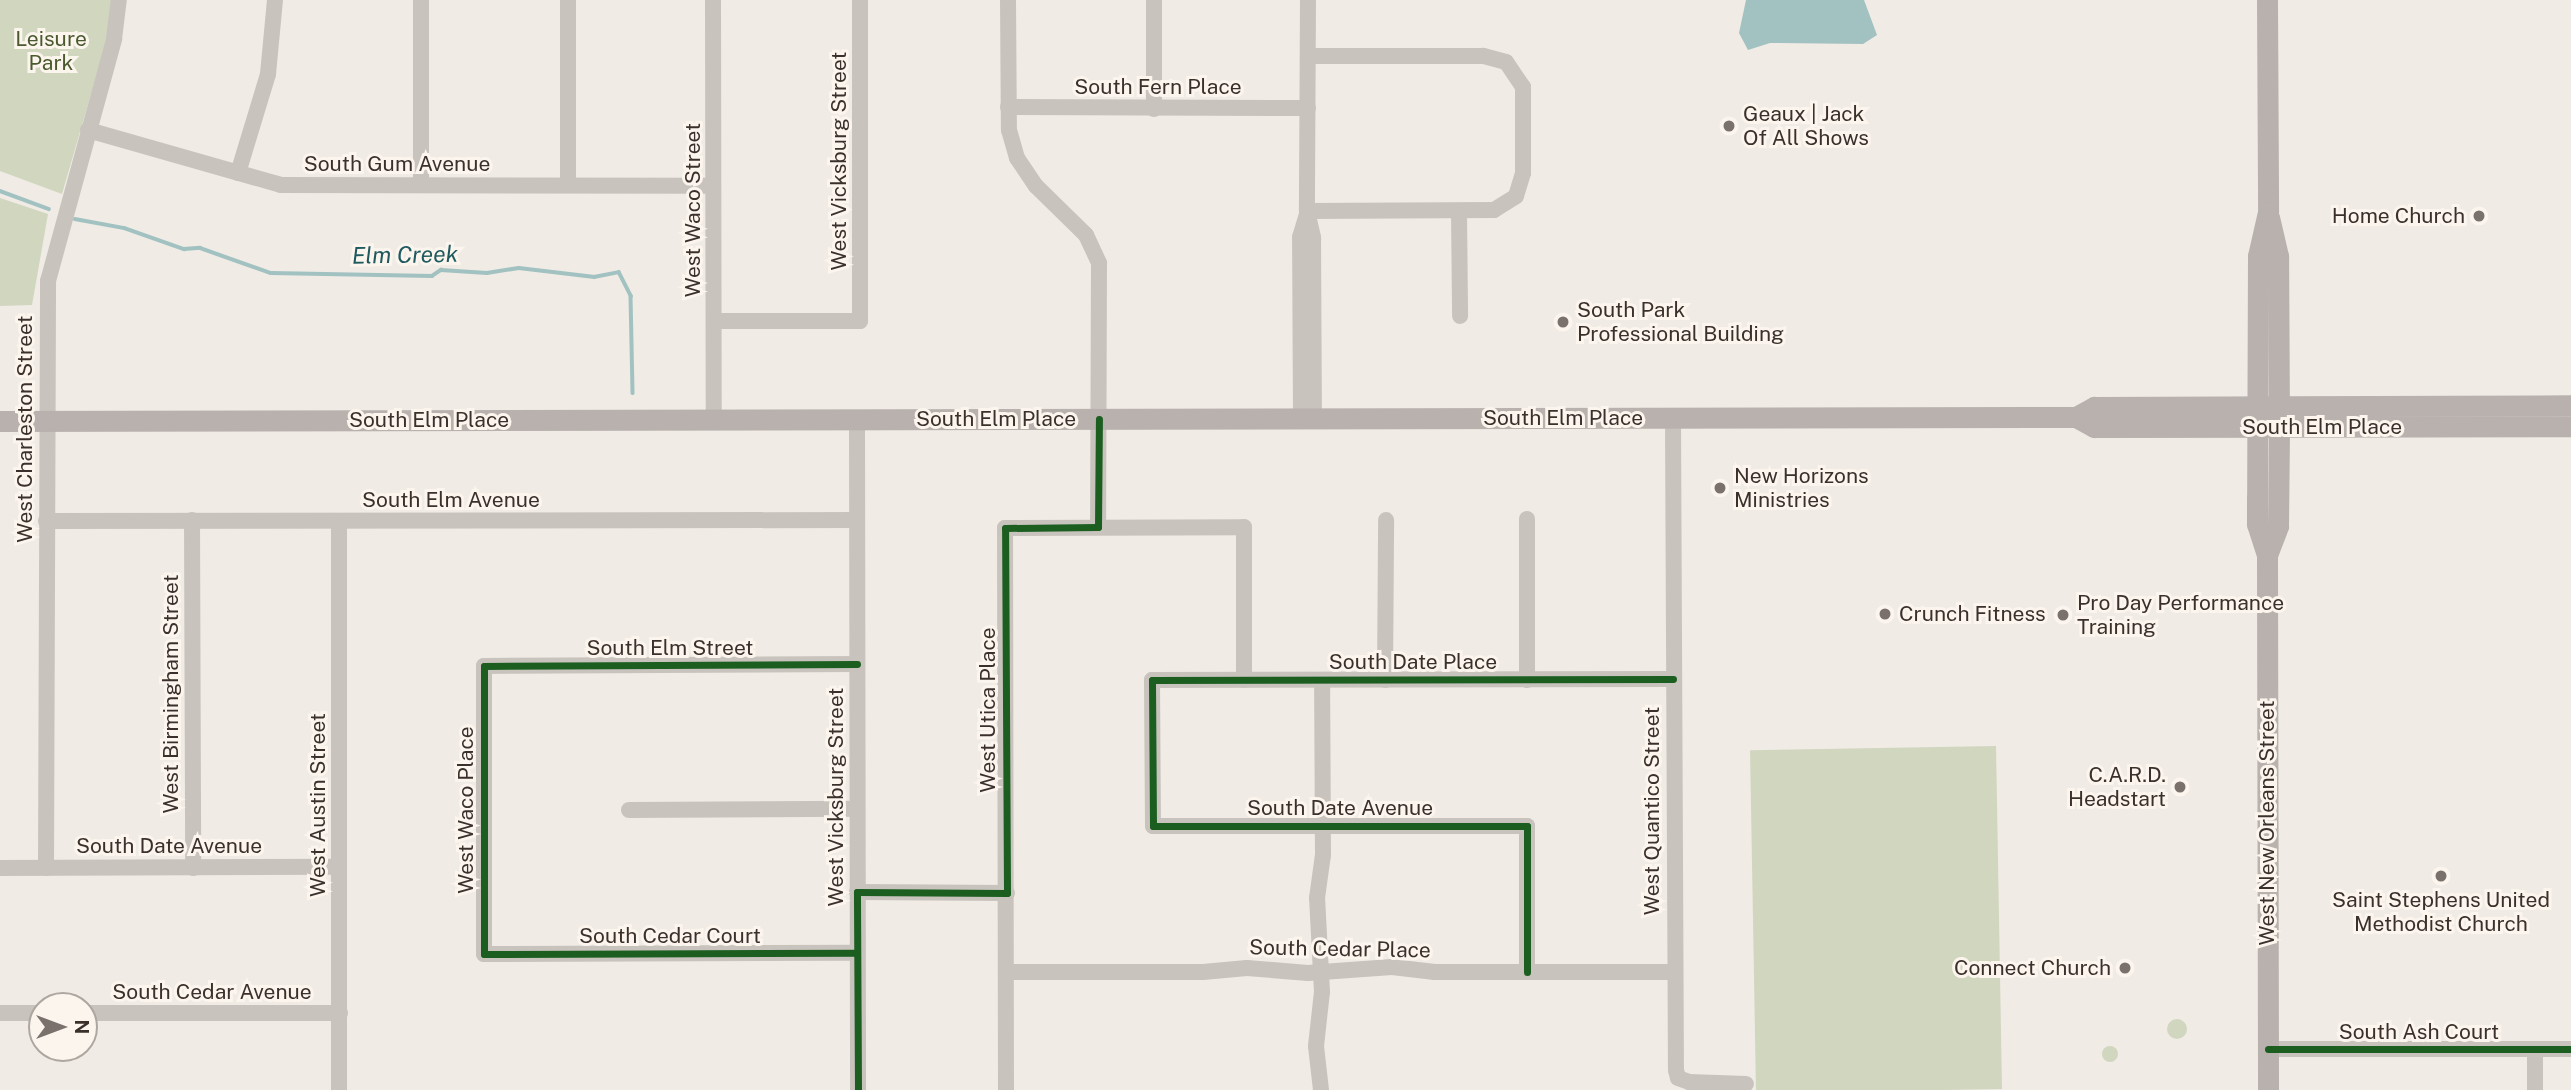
<!DOCTYPE html>
<html>
<head>
<meta charset="utf-8">
<style>
  body { margin:0 }
  #map { position:relative; width:2571px; height:1090px; overflow:hidden; background:#f0ebe5; font-family:"Public Sans",sans-serif }
  div>[style] { position:absolute }
  [style*='--x'] { left:calc(var(--x)*1px); top:calc(var(--y)*1px); width:calc(var(--w)*1px); rotate:calc(var(--a)*1deg) }
  .green>* { inset:0; background:#d1d6bf; transform-origin:0 0 }
  .round { border-radius:50% }
  .water>* { inset:0; background:#a1c2c1 }
  .stream>* { height:3.5px; margin:-1.75px; padding:0 1.75px; transform-origin:1.75px; border-radius:1.75px; background:#a1c2c1 }
  .minor>* { height:16px; margin:-8px; padding:0 8px; transform-origin:8px; border-radius:8px; background:#c9c3be }
  .major>* { height:21px; margin:-10.5px; padding:0 10.5px; transform-origin:10.5px; border-radius:10.5px; background:#b8b1ad }
  .cycleway>* { height:7px; margin:-3.5px; padding:0 3.5px; transform-origin:3.5px; border-radius:3.5px; background:#1b5e20 }
  .dots>* { width:19px; height:19px; translate:-50% -50%; box-sizing:border-box; border:4px solid #fbf5ee; border-radius:50% }
  span { translate:-50% -50%; white-space:nowrap; text-align:center; line-height:1.15; -webkit-text-stroke:6px #fbf5ee; paint-order:stroke }
  .park-label { font-size:21px; color:#4a5a2e }
  .street-label { font-size:21px; color:#3b302b }
  .poi-label { font-size:21px; color:#3b302b }
  .left { translate:0 -50%; text-align:left }
  .right { translate:-100% -50%; text-align:right }
  .water-label { font-size:23px; color:#1f5a5e; font-style:italic }
  .north { position:absolute; left:28px; top:992px; width:70px; height:70px; box-sizing:border-box; background:#fbf5ee; border:2px solid #aea6a0; border-radius:50%; rotate:90deg; font-size:19px; font-weight:700; line-height:28px; text-align:center; color:#3b302b }
  .north::after { content:''; display:block; margin:auto; width:24px; height:32px; background:#7a716c; clip-path:polygon(50% 0,100% 100%,50% 72%,0 100%) }
</style>
</head>
<body>
<div id="map">
  <div class="green">
    <i style="clip-path:polygon(0 0,112px 0,111px 25px,62px 194px,0 171px)"></i>
    <i style="clip-path:polygon(0 198px,48px 214px,32px 305px,0 306px)"></i>
    <i style="left:1996px;top:746px;width:343px;height:246px;rotate:89deg"></i>
    <i class="round" style="left:2167px;top:1019px;width:20px;height:20px"></i>
    <i class="round" style="left:2102px;top:1046px;width:16px;height:16px"></i>
  </div>
  <div class="water">
    <i style="clip-path:polygon(1746px 0,1864px 0,1877px 35px,1863px 44px,1770px 43px,1748px 50px,1739px 33px)"></i>
  </div>
  <div class="stream">
    <i style="--x:0;--y:191;--w:52;--a:20.2"></i>
    <i style="--x:75;--y:219;--w:50;--a:10.4"></i>
    <i style="--x:124;--y:228;--w:64;--a:19.3"></i>
    <i style="--x:184;--y:249;--w:16;--a:-4"></i>
    <i style="--x:200;--y:248;--w:75;--a:19.4"></i>
    <i style="--x:271;--y:273;--w:161;--a:1.1"></i>
    <i style="--x:432;--y:276;--w:11;--a:-34"></i>
    <i style="--x:441;--y:270;--w:46;--a:3.7"></i>
    <i style="--x:487;--y:273;--w:32;--a:-9"></i>
    <i style="--x:519;--y:268;--w:76;--a:6.8"></i>
    <i style="--x:594;--y:277;--w:25;--a:-11"></i>
    <i style="--x:619;--y:272;--w:27;--a:63"></i>
    <i style="--x:631;--y:296;--w:97;--a:88.8"></i>
  </div>
  <div class="minor">
    <i style="--x:568;--y:0;--w:185;--a:90"></i>
    <i style="--x:713;--y:0;--w:420;--a:89.9"></i>
    <i style="--x:1008;--y:0;--w:130;--a:89.6"></i>
    <i style="--x:1009;--y:130;--w:29;--a:74"></i>
    <i style="--x:1017;--y:158;--w:34;--a:56"></i>
    <i style="--x:1036;--y:186;--w:70;--a:44.4"></i>
    <i style="--x:1086;--y:235;--w:31;--a:65"></i>
    <i style="--x:1099;--y:263;--w:264;--a:90.2"></i>
    <i style="--x:1154;--y:0;--w:109;--a:90"></i>
    <i style="--x:1308;--y:0;--w:211;--a:90.3"></i>
    <i style="--x:1307;--y:211;--w:28;--a:77"></i>
    <i style="--x:1313;--y:238;--w:180;--a:89.7"></i>
    <i style="--x:1008;--y:107;--w:300;--a:0.2"></i>
    <i style="--x:88;--y:130;--w:201;--a:15.9"></i>
    <i style="--x:281;--y:185;--w:432;--a:0.1"></i>
    <i style="--x:238;--y:173;--w:103;--a:-73.1"></i>
    <i style="--x:268;--y:74;--w:74;--a:-84.6"></i>
    <i style="--x:421;--y:185;--w:185;--a:-90"></i>
    <i style="--x:1307;--y:211;--w:187;--a:-0.3"></i>
    <i style="--x:1494;--y:210;--w:26;--a:-32"></i>
    <i style="--x:1516;--y:196;--w:24;--a:-73"></i>
    <i style="--x:1523;--y:173;--w:86;--a:-90"></i>
    <i style="--x:1523;--y:87;--w:30;--a:-124"></i>
    <i style="--x:1506;--y:62;--w:24;--a:-165"></i>
    <i style="--x:1483;--y:56;--w:175;--a:180"></i>
    <i style="--x:1459;--y:212;--w:104;--a:89.4"></i>
    <i style="--x:714;--y:321;--w:146;--a:0"></i>
    <i style="--x:860;--y:321;--w:321;--a:-90"></i>
    <i style="--x:1301;--y:418;--w:181;--a:-90.3"></i>
    <i style="--x:1300;--y:237;--w:24;--a:-73"></i>
    <i style="--x:1673;--y:418;--w:652;--a:89.74"></i>
    <i style="--x:1676;--y:1070;--w:8;--a:76"></i>
    <i style="--x:1678;--y:1078;--w:12;--a:20"></i>
    <i style="--x:1689;--y:1082;--w:57;--a:2"></i>
    <i style="--x:857;--y:419;--w:671;--a:89.91"></i>
    <i style="--x:1527;--y:519;--w:161;--a:90"></i>
    <i style="--x:192;--y:520;--w:348;--a:89.8"></i>
    <i style="--x:46;--y:521;--w:811;--a:-0.07"></i>
    <i style="--x:339;--y:521;--w:569;--a:90"></i>
    <i style="--x:857;--y:664;--w:373;--a:179.7"></i>
    <i style="--x:484;--y:666;--w:288;--a:90"></i>
    <i style="--x:484;--y:954;--w:373;--a:-0.2"></i>
    <i style="--x:1385;--y:680;--w:160;--a:-89.6"></i>
    <i style="--x:629;--y:810;--w:228;--a:-0.3"></i>
    <i style="--x:0;--y:868;--w:339;--a:-0.2"></i>
    <i style="--x:46;--y:868;--w:587;--a:-89.8"></i>
    <i style="--x:48;--y:281;--w:251;--a:-74.7"></i>
    <i style="--x:114;--y:39;--w:39;--a:-83"></i>
    <i style="--x:857;--y:892;--w:150;--a:0.4"></i>
    <i style="--x:1006;--y:972;--w:197;--a:0"></i>
    <i style="--x:1203;--y:972;--w:44;--a:-5.2"></i>
    <i style="--x:1247;--y:968;--w:61;--a:4.7"></i>
    <i style="--x:1308;--y:973;--w:84;--a:-4.1"></i>
    <i style="--x:1392;--y:967;--w:43;--a:6.6"></i>
    <i style="--x:1435;--y:972;--w:238;--a:0"></i>
    <i style="--x:1527;--y:972;--w:146;--a:-90"></i>
    <i style="--x:1527;--y:826;--w:374;--a:180"></i>
    <i style="--x:1153;--y:826;--w:146;--a:-90.4"></i>
    <i style="--x:1152;--y:680;--w:521;--a:-0.11"></i>
    <i style="--x:0;--y:1013;--w:42;--a:0"></i>
    <i style="--x:84;--y:1013;--w:256;--a:0"></i>
    <i style="--x:2268;--y:1049;--w:303;--a:0"></i>
    <i style="--x:1006;--y:1090;--w:562;--a:-90.1"></i>
    <i style="--x:1005;--y:528;--w:239;--a:-0.2"></i>
    <i style="--x:1244;--y:527;--w:153;--a:90"></i>
    <i style="--x:1321;--y:1090;--w:44;--a:-96.5"></i>
    <i style="--x:1316;--y:1046;--w:54;--a:-83.7"></i>
    <i style="--x:1322;--y:992;--w:94;--a:-93"></i>
    <i style="--x:1317;--y:898;--w:43;--a:-82.1"></i>
    <i style="--x:1323;--y:855;--w:175;--a:-90.3"></i>
    <i style="--x:2535;--y:1090;--w:41;--a:-90"></i>
  </div>
  <div class="major">
    <i style="--x:2267;--y:0;--w:212;--a:89.7"></i>
    <i style="--x:2268;--y:212;--w:45;--a:102.8"></i>
    <i style="--x:2258;--y:256;--w:242;--a:90.2"></i>
    <i style="--x:2257;--y:498;--w:26;--a:90"></i>
    <i style="--x:2257;--y:524;--w:33;--a:72"></i>
    <i style="--x:2267;--y:555;--w:535;--a:89.89"></i>
    <i style="--x:2076;--y:417;--w:21;--a:29"></i>
    <i style="--x:2094;--y:427;--w:477;--a:-0.1"></i>
    <i style="--x:0;--y:421;--w:2076;--a:-0.11"></i>
    <i style="--x:2076;--y:417;--w:21;--a:-29"></i>
    <i style="--x:2094;--y:407;--w:477;--a:-0.2"></i>
    <i style="--x:2267;--y:555;--w:31;--a:-69"></i>
    <i style="--x:2278;--y:526;--w:99;--a:-89.4"></i>
    <i style="--x:2279;--y:427;--w:171;--a:-90.3"></i>
    <i style="--x:2278;--y:256;--w:40;--a:-103"></i>
  </div>
  <div class="cycleway">
    <i style="--x:857;--y:664;--w:373;--a:179.7"></i>
    <i style="--x:484;--y:666;--w:288;--a:90"></i>
    <i style="--x:484;--y:954;--w:373;--a:-0.2"></i>
    <i style="--x:1527;--y:972;--w:146;--a:-90"></i>
    <i style="--x:1527;--y:826;--w:374;--a:180"></i>
    <i style="--x:1153;--y:826;--w:146;--a:-90.4"></i>
    <i style="--x:1152;--y:680;--w:521;--a:-0.11"></i>
    <i style="--x:2268;--y:1049;--w:303;--a:0"></i>
    <i style="--x:858;--y:1090;--w:198;--a:-90.3"></i>
    <i style="--x:857;--y:892;--w:150;--a:0.4"></i>
    <i style="--x:1007;--y:893;--w:365;--a:-90.3"></i>
    <i style="--x:1005;--y:528;--w:93;--a:-0.6"></i>
    <i style="--x:1098;--y:527;--w:108;--a:-89.5"></i>
  </div>
  <div class="dots">
    <i style="left:1729px;top:126px;background:#7a716c"></i>
    <i style="left:2479px;top:216px;background:#7a716c"></i>
    <i style="left:1563px;top:322px;background:#7a716c"></i>
    <i style="left:1720px;top:488px;background:#7a716c"></i>
    <i style="left:1885px;top:614px;background:#7a716c"></i>
    <i style="left:2063px;top:615px;background:#7a716c"></i>
    <i style="left:2180px;top:787px;background:#7a716c"></i>
    <i style="left:2441px;top:876px;background:#7a716c"></i>
    <i style="left:2125px;top:968px;background:#7a716c"></i>
  </div>
  <div class="park-label">
    <span style="left:51px;top:51px">Leisure<br>Park</span>
  </div>
  <div class="street-label">
    <span style="left:1158px;top:87px">South Fern Place</span>
    <span style="left:839px;top:161px;rotate:-90deg">West Vicksburg Street</span>
    <span style="left:397px;top:164px">South Gum Avenue</span>
    <span style="left:693px;top:210px;rotate:-90deg">West Waco Street</span>
    <span style="left:1563px;top:418px">South Elm Place</span>
    <span style="left:996px;top:419px">South Elm Place</span>
    <span style="left:429px;top:420px">South Elm Place</span>
    <span style="left:2322px;top:427px">South Elm Place</span>
    <span style="left:25px;top:429px;rotate:-90deg">West Charleston Street</span>
    <span style="left:451px;top:500px">South Elm Avenue</span>
    <span style="left:670px;top:648px">South Elm Street</span>
    <span style="left:1413px;top:662px">South Date Place</span>
    <span style="left:171px;top:694px;rotate:-90deg">West Birmingham Street</span>
    <span style="left:988px;top:710px;rotate:-90deg">West Utica Place</span>
    <span style="left:836px;top:797px;rotate:-90deg">West Vicksburg Street</span>
    <span style="left:318px;top:805px;rotate:-90deg">West Austin Street</span>
    <span style="left:1340px;top:808px">South Date Avenue</span>
    <span style="left:466px;top:810px;rotate:-90deg">West Waco Place</span>
    <span style="left:1652px;top:811px;rotate:-90deg">West Quantico Street</span>
    <span style="left:2267px;top:823px;rotate:-90deg">West New Orleans Street</span>
    <span style="left:169px;top:846px">South Date Avenue</span>
    <span style="left:670px;top:936px">South Cedar Court</span>
    <span style="left:1340px;top:949px;rotate:1deg">South Cedar Place</span>
    <span style="left:212px;top:992px">South Cedar Avenue</span>
    <span style="left:2419px;top:1032px">South Ash Court</span>
  </div>
  <div class="poi-label">
    <span class="left" style="left:1743px;top:126px">Geaux | Jack<br>Of All Shows</span>
    <span class="right" style="left:2465px;top:216px">Home Church</span>
    <span class="left" style="left:1577px;top:322px">South Park<br>Professional Building</span>
    <span class="left" style="left:1734px;top:488px">New Horizons<br>Ministries</span>
    <span class="left" style="left:2077px;top:615px">Pro Day Performance<br>Training</span>
    <span class="left" style="left:1899px;top:614px">Crunch Fitness</span>
    <span class="right" style="left:2166px;top:787px">C.A.R.D.<br>Headstart</span>
    <span style="left:2441px;top:912px">Saint Stephens United<br>Methodist Church</span>
    <span class="right" style="left:2111px;top:968px">Connect Church</span>
  </div>
  <div class="water-label">
    <span style="left:405px;top:255px;rotate:-1deg">Elm Creek</span>
  </div>
  <div class="north">N</div>
</div>
</body>
</html>
